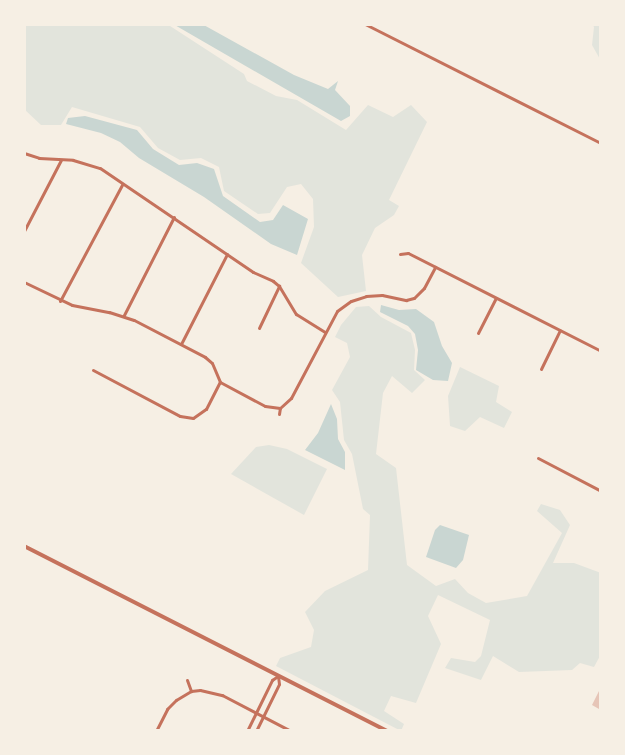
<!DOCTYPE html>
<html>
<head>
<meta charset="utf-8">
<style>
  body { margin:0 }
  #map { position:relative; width:625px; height:755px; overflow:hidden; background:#f6efe4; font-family:"Work Sans",sans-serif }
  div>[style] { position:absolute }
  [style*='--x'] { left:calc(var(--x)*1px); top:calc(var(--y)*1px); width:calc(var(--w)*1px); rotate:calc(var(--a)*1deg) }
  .green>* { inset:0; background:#e2e4dc }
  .water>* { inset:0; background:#c9d6d2 }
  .building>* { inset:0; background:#e6c5b7 }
  .minor>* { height:3px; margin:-1.5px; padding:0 1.5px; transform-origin:1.5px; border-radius:1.5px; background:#c5725c }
  .tertiary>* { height:4px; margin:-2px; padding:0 2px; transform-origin:2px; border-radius:2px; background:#c5725c }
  span { translate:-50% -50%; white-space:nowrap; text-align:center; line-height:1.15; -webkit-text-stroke:4.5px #f6efe4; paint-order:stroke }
  .frame { position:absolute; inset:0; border:26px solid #f6efe4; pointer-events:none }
</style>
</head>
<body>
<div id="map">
  <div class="green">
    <i style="clip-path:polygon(24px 24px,167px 24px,244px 74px,247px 81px,276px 96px,297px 100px,346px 130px,368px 105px,393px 117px,411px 105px,427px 122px,389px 200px,399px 206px,394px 215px,375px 228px,362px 255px,366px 291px,338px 297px,301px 263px,314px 227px,313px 199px,301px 184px,287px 187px,270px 213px,258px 214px,224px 191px,219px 167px,201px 158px,180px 160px,158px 148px,140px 127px,72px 107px,61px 125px,41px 125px,24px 109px)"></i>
    <i style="clip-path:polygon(592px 24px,601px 24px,601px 61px,592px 45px,594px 27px)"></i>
    <i style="clip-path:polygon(369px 306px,381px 317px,411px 333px,415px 350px,414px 370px,425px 380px,412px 393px,392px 376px,383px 393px,376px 454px,396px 468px,407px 565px,436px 586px,455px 579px,468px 593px,486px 603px,527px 596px,562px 533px,537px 511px,541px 504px,560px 510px,570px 525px,553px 563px,574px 563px,601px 573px,601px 654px,594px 667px,580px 663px,572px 670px,519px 672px,493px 656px,481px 680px,445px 668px,451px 658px,475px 662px,481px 656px,490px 620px,438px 595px,428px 616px,441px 644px,416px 703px,391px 696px,384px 711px,404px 724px,401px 731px,276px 666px,280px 658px,311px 647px,314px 630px,305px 612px,325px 591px,368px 570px,370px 515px,363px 509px,352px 454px,344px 440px,340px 402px,332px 390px,350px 357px,347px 343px,335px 337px,341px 325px,356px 307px)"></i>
    <i style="clip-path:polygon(460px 367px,499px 386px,496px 402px,512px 412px,504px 428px,480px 417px,465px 431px,450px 426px,448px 396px)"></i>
    <i style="clip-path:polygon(269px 445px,287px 449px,327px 469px,304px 515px,231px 474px,256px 447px)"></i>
  </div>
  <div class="water">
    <i style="clip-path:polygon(173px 24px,202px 24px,294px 75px,328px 89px,338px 81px,335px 90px,350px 106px,350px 116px,341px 121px)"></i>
    <i style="clip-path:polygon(85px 116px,137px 130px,153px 149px,179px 165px,197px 163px,214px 169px,223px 196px,260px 222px,273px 220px,283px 205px,308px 219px,297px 255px,271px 244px,204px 197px,139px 158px,120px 142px,101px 133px,66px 124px,68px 118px)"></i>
    <i style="clip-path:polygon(381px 305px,399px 310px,416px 309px,434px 322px,442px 346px,452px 363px,448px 381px,433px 380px,416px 370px,418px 350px,415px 334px,408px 326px,380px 312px)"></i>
    <i style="clip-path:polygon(331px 404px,337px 419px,338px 439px,345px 452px,345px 470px,305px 450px,318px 433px)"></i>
    <i style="clip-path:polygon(440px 525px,469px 535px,463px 560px,456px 568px,426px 557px,435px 530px)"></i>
  </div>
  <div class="building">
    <i style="clip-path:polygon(601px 687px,601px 704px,599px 709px,592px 705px)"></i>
  </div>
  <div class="minor">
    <i style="--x:365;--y:24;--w:264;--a:26.8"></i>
    <i style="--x:24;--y:153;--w:16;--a:18"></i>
    <i style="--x:39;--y:158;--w:34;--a:3"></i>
    <i style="--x:73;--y:160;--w:28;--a:17"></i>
    <i style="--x:100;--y:168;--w:185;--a:34.2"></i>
    <i style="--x:253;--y:272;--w:22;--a:24"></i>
    <i style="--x:273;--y:281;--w:8;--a:40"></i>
    <i style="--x:279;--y:286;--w:33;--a:59"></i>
    <i style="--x:296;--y:314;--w:34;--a:32"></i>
    <i style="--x:24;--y:231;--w:80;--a:-62.5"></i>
    <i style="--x:400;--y:254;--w:8;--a:-7"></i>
    <i style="--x:408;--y:253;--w:216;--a:26.9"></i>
    <i style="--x:24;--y:282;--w:53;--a:25.6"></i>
    <i style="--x:72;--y:305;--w:38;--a:11"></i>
    <i style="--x:109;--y:312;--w:26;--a:18"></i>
    <i style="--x:134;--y:320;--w:80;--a:27.5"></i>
    <i style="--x:205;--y:357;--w:9;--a:41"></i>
    <i style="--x:212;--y:363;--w:21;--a:67"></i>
    <i style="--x:220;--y:382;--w:51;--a:28.1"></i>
    <i style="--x:265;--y:406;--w:15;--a:8"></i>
    <i style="--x:60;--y:301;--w:132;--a:-61.9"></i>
    <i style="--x:124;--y:315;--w:110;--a:-63"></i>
    <i style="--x:259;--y:328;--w:47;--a:-64.5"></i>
    <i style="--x:478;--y:333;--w:39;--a:-63"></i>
    <i style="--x:181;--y:344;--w:101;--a:-62.9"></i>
    <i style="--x:541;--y:369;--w:43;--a:-64"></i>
    <i style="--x:93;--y:370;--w:98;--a:27.9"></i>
    <i style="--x:180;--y:416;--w:13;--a:9"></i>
    <i style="--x:280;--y:408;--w:15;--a:-42"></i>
    <i style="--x:291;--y:398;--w:98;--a:-62.1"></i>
    <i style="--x:337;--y:311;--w:17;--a:-36"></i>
    <i style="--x:351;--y:301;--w:16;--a:-18"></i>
    <i style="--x:366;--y:296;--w:16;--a:-4"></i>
    <i style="--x:382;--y:295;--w:25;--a:12"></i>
    <i style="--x:406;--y:300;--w:8;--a:-14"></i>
    <i style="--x:414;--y:298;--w:14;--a:-45"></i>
    <i style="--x:424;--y:288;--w:24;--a:-62"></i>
    <i style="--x:279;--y:414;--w:6;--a:-81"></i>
    <i style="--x:193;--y:418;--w:16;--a:-35"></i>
    <i style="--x:206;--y:409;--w:30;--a:-63"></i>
    <i style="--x:538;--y:458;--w:71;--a:27.6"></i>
    <i style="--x:187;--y:680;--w:12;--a:70"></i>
    <i style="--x:156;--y:731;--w:25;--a:-63"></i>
    <i style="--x:167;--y:709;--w:13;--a:-45"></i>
    <i style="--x:176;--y:700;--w:17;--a:-31"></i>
    <i style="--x:191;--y:691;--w:9;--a:-6"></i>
    <i style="--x:200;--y:690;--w:23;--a:13"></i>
    <i style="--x:222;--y:695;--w:78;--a:27.6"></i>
    <i style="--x:247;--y:731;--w:57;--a:-63.9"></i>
    <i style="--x:272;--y:680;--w:7;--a:-34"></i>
    <i style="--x:256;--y:731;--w:52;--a:-63.9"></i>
    <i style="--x:279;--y:684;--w:8;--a:-97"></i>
  </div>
  <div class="tertiary">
    <i style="--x:24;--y:546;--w:407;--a:27"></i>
  </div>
  <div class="frame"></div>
</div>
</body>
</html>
